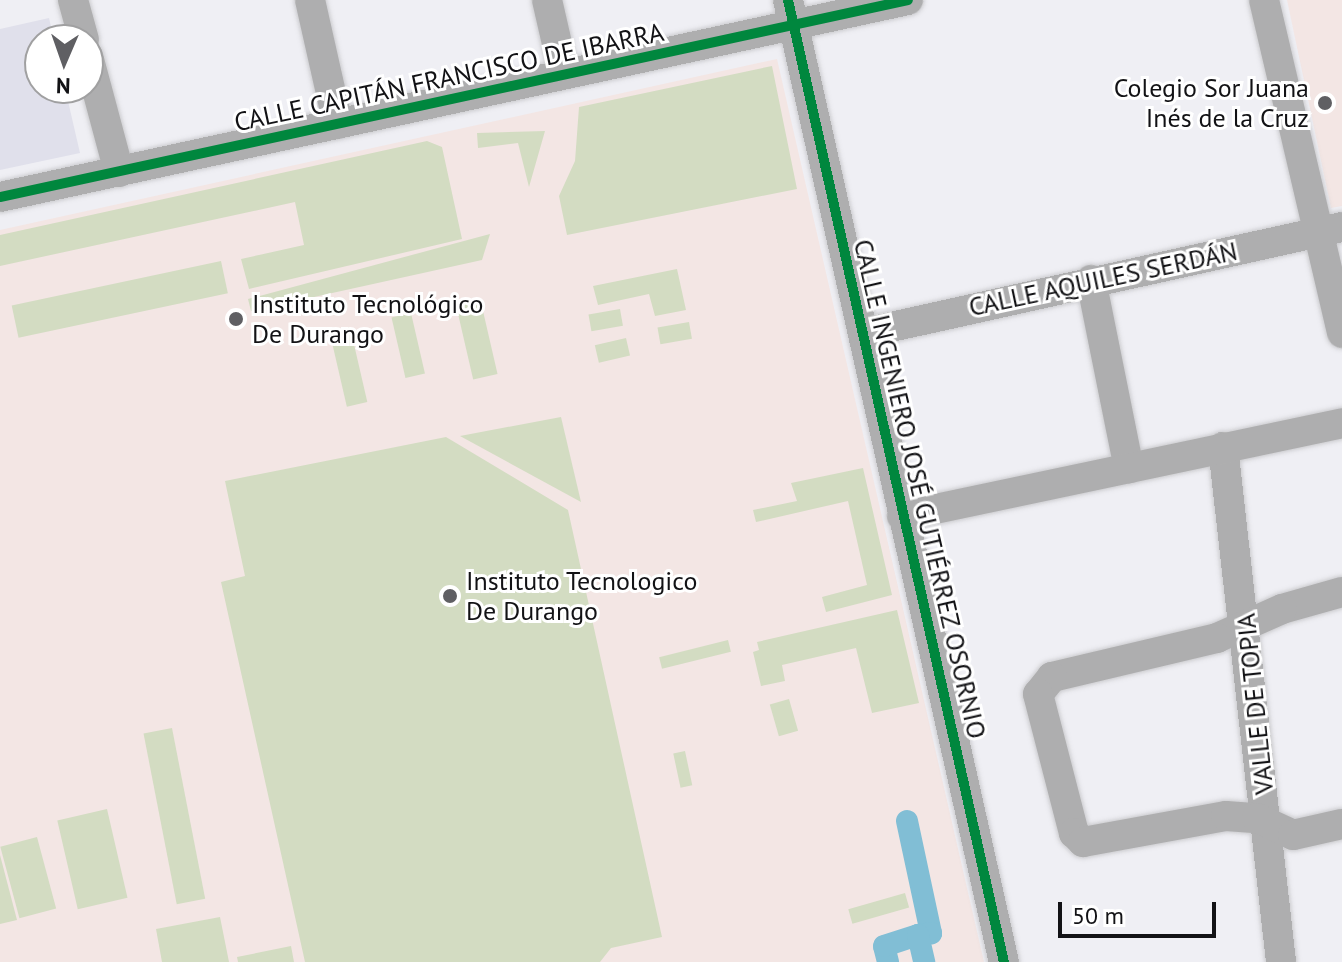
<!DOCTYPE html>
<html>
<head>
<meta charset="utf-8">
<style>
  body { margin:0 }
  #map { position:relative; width:1342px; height:962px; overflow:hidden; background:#efeff4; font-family:"PT Sans",sans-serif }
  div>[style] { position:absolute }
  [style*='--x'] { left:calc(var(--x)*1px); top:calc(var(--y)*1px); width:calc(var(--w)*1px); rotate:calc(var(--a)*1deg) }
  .built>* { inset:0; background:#e0e0eb }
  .education>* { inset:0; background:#f3e6e4 }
  .green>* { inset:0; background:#d3dcc2; transform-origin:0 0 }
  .canal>* { height:22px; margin:-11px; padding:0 11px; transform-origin:11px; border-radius:11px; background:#81bed5 }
  .roads { filter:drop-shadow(0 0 2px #cccccf) drop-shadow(0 0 2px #cccccf) }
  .minor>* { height:30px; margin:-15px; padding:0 15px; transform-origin:15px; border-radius:15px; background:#aeaeaf }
  .cycleway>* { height:10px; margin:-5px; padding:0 5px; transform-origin:5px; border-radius:5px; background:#00873e }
  .dots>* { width:22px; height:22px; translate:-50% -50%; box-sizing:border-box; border:4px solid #fff; border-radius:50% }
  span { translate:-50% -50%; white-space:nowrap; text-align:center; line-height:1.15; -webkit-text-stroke:6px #fff; paint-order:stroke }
  .street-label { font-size:26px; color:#121215 }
  .poi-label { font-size:26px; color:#121215 }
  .right { translate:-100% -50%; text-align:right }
  .left { translate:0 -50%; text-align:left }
  .north { position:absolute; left:24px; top:24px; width:80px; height:80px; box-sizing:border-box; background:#fff; border:2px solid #a0a0a1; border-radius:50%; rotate:182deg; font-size:22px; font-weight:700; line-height:32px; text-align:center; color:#121215 }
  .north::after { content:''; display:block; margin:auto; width:28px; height:36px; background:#5f5f63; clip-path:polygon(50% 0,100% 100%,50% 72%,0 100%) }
  .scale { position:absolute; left:1058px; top:902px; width:158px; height:36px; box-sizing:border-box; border:4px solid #121215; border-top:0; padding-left:10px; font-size:24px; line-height:28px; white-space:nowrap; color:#121215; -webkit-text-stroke:6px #fff; paint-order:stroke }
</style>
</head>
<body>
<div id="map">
  <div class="built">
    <i style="clip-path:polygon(49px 18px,54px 40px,40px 40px,40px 88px,65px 88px,80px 153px,0 170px,0 29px)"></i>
  </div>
  <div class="education">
    <i style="clip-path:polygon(1287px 0,1342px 0,1342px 206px,1331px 208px)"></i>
    <i style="clip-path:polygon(777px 59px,984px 962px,0 962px,0 230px)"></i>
  </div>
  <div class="green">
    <i style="clip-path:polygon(772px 66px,797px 189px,567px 235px,559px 196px,575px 161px,579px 107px)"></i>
    <i style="clip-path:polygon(545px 131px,529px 187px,518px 143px,478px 148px,477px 133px)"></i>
    <i style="clip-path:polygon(427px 141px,442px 147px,462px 239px,249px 289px,241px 259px,304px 245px,295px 202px,0 266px,0 235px)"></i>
    <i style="clip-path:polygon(490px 234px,482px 260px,251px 311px,248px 299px)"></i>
    <i style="left:221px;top:261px;width:33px;height:214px;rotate:78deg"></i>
    <i style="clip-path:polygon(677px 269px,686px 310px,655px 316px,649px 294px,598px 305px,593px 286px)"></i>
    <i style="left:480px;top:298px;width:78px;height:25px;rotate:77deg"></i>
    <i style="left:620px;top:309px;width:17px;height:32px;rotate:80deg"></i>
    <i style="left:411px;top:313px;width:62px;height:20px;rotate:77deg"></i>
    <i style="left:689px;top:322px;width:17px;height:32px;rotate:80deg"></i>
    <i style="left:350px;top:327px;width:77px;height:21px;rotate:77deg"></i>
    <i style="left:626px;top:338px;width:18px;height:32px;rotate:77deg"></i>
    <i style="clip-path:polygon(561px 417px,581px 502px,460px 436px)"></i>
    <i style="clip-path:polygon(446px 437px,568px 510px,662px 937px,611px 948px,600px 962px,305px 962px,221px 582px,245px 576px,225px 481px)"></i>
    <i style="clip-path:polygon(863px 468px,892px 595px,826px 612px,822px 597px,867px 585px,848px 501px,756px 522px,753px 510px,797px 501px,791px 483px)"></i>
    <i style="clip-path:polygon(897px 610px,919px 703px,872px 713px,856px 648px,782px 665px,785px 681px,761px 686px,753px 652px,759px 650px,757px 642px)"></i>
    <i style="left:728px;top:640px;width:12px;height:71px;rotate:76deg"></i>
    <i style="left:789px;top:699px;width:33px;height:20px;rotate:74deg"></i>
    <i style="left:172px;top:728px;width:174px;height:29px;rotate:79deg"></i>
    <i style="left:685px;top:751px;width:35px;height:12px;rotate:78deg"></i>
    <i style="left:107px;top:809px;width:91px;height:51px;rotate:77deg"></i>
    <i style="left:37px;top:837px;width:74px;height:38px;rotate:75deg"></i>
    <i style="clip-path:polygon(0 855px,17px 920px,0 924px)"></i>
    <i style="left:905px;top:893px;width:15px;height:59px;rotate:74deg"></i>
    <i style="clip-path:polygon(220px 917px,229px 962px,162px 962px,156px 929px)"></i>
    <i style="clip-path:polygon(291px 946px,294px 962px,238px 962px,237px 957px)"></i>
  </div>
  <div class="canal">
    <i style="--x:907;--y:821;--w:115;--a:77.9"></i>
    <i style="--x:931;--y:933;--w:13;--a:171"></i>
    <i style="--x:888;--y:962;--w:16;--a:-104"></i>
    <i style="--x:884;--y:946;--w:36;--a:-18"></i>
    <i style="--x:918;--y:935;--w:28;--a:77"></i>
  </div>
  <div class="roads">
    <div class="minor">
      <i style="--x:73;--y:0;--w:41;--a:74.6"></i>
      <i style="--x:310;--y:0;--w:127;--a:77.3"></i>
      <i style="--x:547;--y:0;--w:76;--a:77.1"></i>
      <i style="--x:788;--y:0;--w:986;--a:77.35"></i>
      <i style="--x:1264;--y:0;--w:342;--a:76.8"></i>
      <i style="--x:88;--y:56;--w:120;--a:75"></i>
      <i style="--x:0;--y:197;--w:929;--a:-12.24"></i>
      <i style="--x:1091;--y:280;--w:192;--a:78.6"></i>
      <i style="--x:864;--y:333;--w:490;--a:-12.5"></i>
      <i style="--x:1223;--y:447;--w:518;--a:83.57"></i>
      <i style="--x:902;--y:516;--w:450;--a:-11.9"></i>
      <i style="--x:1342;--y:592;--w:62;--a:164.2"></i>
      <i style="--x:1282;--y:609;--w:71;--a:156"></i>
      <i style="--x:1217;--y:638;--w:170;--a:166.7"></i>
      <i style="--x:1052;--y:677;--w:22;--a:129"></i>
      <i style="--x:1038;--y:694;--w:144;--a:75.5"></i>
      <i style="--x:1074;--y:833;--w:13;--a:45"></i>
      <i style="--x:1083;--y:842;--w:145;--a:-10.3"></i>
      <i style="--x:1226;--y:816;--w:31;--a:4"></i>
      <i style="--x:1257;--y:818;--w:40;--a:25"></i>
      <i style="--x:1293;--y:835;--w:50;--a:-12.7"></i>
    </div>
  </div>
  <div class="cycleway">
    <i style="--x:788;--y:0;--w:986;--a:77.35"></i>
    <i style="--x:0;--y:197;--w:929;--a:-12.24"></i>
  </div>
  <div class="dots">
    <i style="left:1325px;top:103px;background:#5f5f63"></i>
    <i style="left:236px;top:319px;background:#5f5f63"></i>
    <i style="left:450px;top:596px;background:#5f5f63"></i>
  </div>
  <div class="street-label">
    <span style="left:449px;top:77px;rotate:-12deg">CALLE CAPITÁN FRANCISCO DE IBARRA</span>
    <span style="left:1103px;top:279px;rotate:-12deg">CALLE AQUILES SERDÁN</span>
    <span style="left:920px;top:489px;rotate:77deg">CALLE INGENIERO JOSÉ GUTIÉRREZ OSORNIO</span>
    <span style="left:1255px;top:704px;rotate:-96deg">VALLE DE TOPIA</span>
  </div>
  <div class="poi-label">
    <span class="right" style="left:1309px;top:103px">Colegio Sor Juana<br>Inés de la Cruz</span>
    <span class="left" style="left:252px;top:319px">Instituto Tecnológico<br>De Durango</span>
    <span class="left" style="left:466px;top:596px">Instituto Tecnologico<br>De Durango</span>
  </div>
  <div class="north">N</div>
  <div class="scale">50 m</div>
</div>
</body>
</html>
